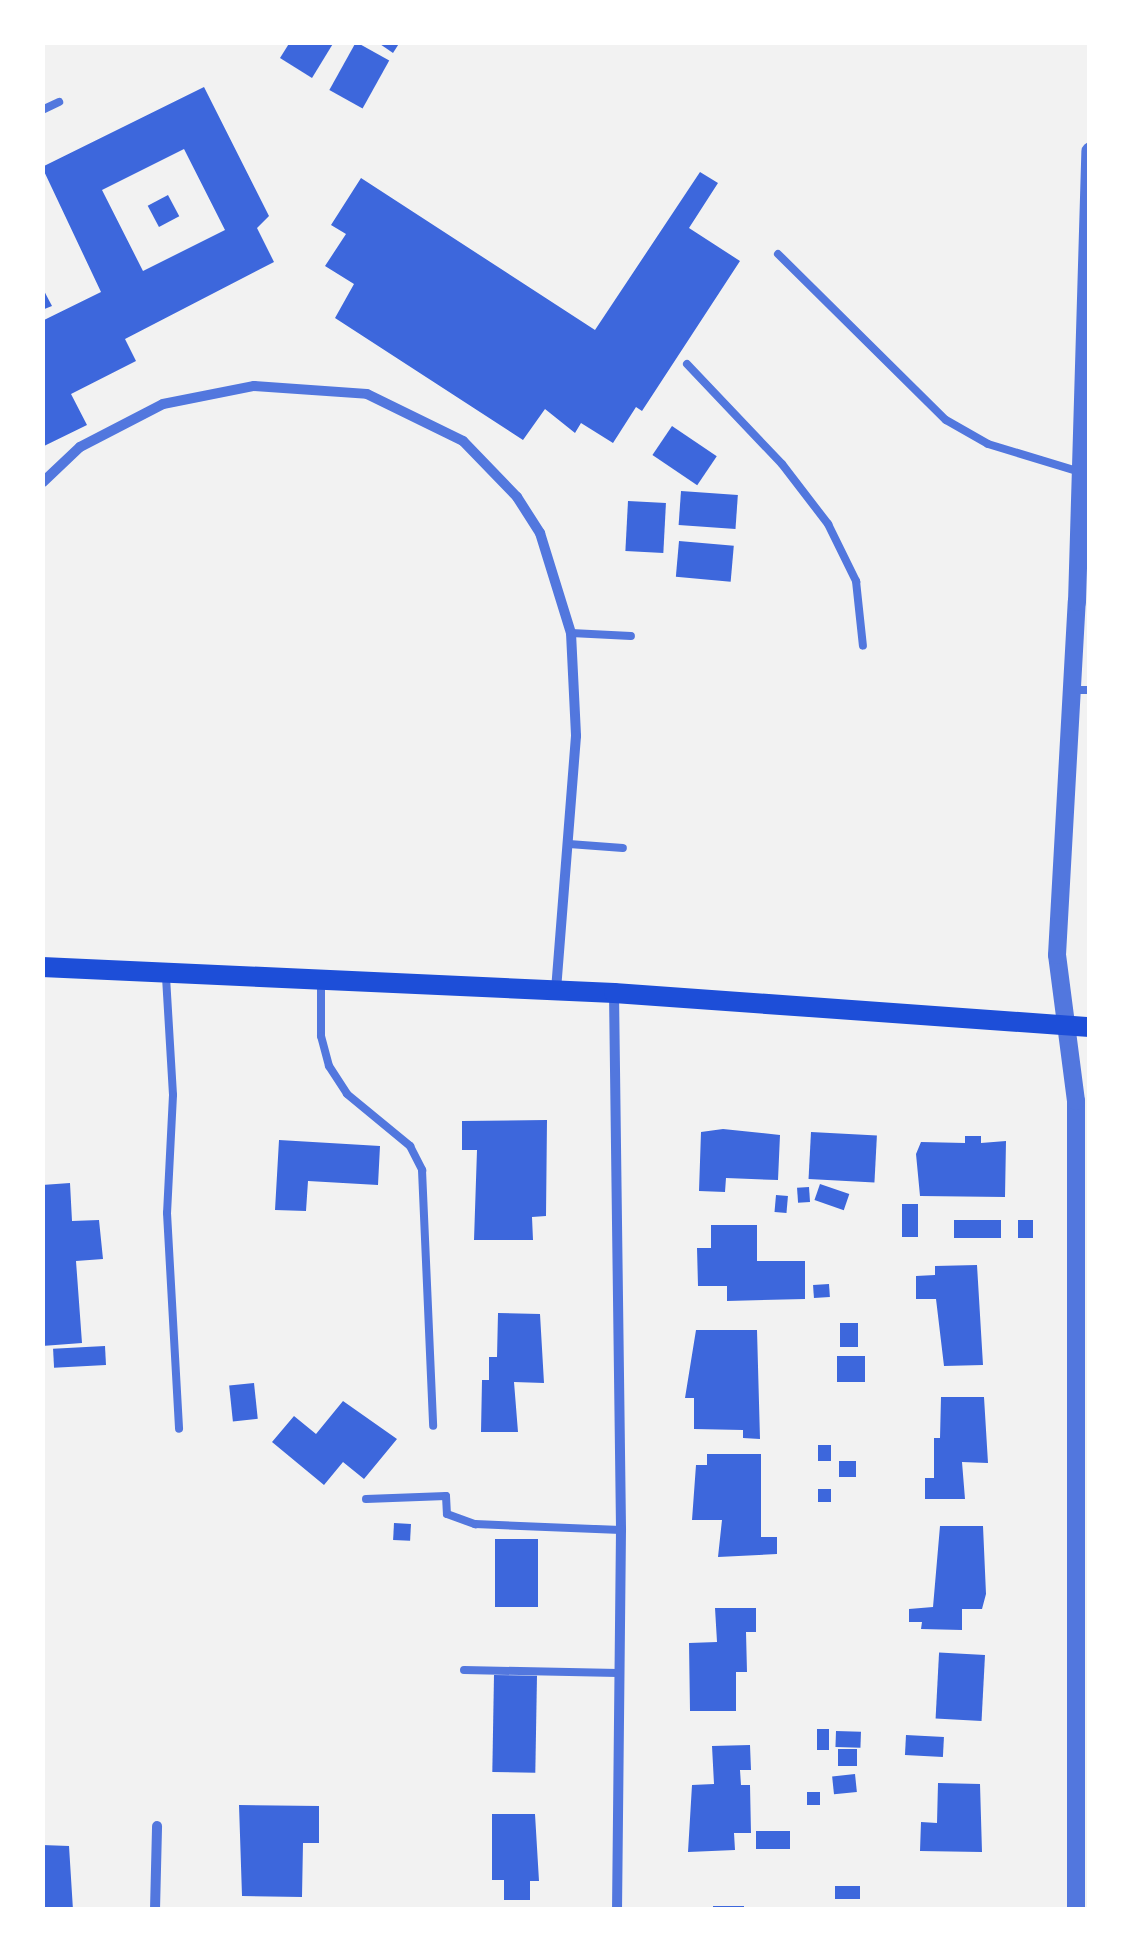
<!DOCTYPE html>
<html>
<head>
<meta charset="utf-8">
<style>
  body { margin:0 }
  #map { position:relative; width:1132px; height:1952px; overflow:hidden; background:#f2f2f2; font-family:Bitter,serif }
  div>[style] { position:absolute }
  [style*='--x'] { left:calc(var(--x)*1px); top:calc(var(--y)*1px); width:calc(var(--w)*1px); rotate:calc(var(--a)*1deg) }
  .building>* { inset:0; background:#3d67dc; transform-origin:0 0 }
  .service>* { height:8px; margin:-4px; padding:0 4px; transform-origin:4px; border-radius:4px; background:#5277de }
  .minor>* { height:10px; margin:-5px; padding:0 5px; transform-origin:5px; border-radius:5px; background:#5277de }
  .tertiary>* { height:18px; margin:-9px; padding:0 9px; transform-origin:9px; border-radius:9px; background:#5277de }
  .secondary>* { height:20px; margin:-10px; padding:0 10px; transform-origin:10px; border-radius:10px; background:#1d4ed8 }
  span { translate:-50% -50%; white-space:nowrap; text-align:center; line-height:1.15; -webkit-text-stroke:10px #fff; paint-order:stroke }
  .frame { position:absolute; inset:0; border:45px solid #fff; pointer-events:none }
</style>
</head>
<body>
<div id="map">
  <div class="building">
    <i style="clip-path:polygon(290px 42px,334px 42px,312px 78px,280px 58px)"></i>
    <i style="left:356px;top:42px;width:38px;height:55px;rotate:29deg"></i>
    <i style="clip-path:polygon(377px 42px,400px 42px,393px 53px)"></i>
    <i style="clip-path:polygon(evenodd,204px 87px,269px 216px,257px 228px,274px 262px,125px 339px,136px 361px,71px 394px,87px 425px,42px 447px,42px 321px,101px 292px,42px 167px,204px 87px,184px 149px,225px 230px,143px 271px,102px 190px,184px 149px)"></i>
    <i style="clip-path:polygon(700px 172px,718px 183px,689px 228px,740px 261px,642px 411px,636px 407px,613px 443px,581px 423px,575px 433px,545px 409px,523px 440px,335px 318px,354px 284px,325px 266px,346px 234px,331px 225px,361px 178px,595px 330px)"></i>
    <i style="left:168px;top:195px;width:24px;height:23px;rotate:62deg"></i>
    <i style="clip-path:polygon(42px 287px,52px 306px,42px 310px)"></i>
    <i style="left:672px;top:426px;width:54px;height:35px;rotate:34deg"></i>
    <i style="left:681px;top:491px;width:57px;height:34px;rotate:4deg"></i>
    <i style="left:628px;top:501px;width:38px;height:50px;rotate:3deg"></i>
    <i style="left:679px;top:541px;width:55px;height:36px;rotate:5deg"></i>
    <i style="clip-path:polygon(547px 1120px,546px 1216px,532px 1217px,533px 1240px,474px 1240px,477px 1150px,462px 1150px,462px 1121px)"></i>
    <i style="clip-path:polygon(723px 1129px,780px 1135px,778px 1180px,726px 1178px,725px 1192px,699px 1191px,701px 1132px)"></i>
    <i style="left:811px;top:1132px;width:66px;height:47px;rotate:3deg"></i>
    <i style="clip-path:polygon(965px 1136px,981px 1136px,981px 1143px,1006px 1141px,1005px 1197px,920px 1196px,916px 1154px,921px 1142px,965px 1143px)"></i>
    <i style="clip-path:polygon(279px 1140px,380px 1146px,378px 1185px,308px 1181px,306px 1211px,275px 1210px)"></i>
    <i style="clip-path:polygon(70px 1183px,72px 1221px,99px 1220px,103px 1259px,76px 1261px,82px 1343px,42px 1346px,42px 1185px)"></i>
    <i style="left:820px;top:1184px;width:31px;height:17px;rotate:19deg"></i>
    <i style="left:809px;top:1187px;width:15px;height:12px;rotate:86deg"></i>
    <i style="left:776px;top:1195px;width:12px;height:17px;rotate:5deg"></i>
    <i style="left:902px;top:1204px;width:16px;height:33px"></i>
    <i style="left:954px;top:1220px;width:47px;height:18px"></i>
    <i style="left:1033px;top:1220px;width:18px;height:15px;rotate:90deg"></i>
    <i style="clip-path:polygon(711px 1225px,757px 1225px,757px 1261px,805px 1261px,805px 1299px,727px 1301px,727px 1286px,698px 1286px,697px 1248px,711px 1248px)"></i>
    <i style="clip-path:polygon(977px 1265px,983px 1365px,944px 1366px,936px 1299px,916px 1299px,916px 1276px,935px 1275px,935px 1266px)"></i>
    <i style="left:829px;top:1284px;width:13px;height:16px;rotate:86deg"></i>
    <i style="clip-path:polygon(498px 1313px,540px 1314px,544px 1383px,514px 1382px,518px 1432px,481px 1432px,482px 1380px,489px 1380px,489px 1357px,497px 1357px)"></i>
    <i style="left:840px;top:1323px;width:18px;height:24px"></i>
    <i style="clip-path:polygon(696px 1330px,757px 1330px,760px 1439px,743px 1438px,743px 1430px,694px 1429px,694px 1398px,685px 1398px)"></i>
    <i style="left:105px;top:1346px;width:19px;height:52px;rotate:87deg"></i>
    <i style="left:837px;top:1356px;width:28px;height:26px"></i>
    <i style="left:254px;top:1383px;width:36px;height:25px;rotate:84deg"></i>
    <i style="clip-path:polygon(941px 1397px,984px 1397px,988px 1463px,962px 1462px,965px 1499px,925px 1499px,925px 1478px,934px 1478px,934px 1438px,940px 1438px)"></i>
    <i style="clip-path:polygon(343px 1401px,397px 1439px,364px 1479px,343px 1462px,324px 1485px,272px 1442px,294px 1416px,316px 1434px)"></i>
    <i style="left:818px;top:1445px;width:13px;height:16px"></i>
    <i style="clip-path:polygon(707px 1454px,761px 1454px,761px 1537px,777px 1537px,777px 1554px,718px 1557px,722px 1520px,692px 1520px,696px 1465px,707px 1465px)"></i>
    <i style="left:839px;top:1461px;width:17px;height:16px"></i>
    <i style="left:818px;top:1489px;width:13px;height:13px"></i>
    <i style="left:394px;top:1523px;width:17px;height:17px;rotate:3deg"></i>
    <i style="clip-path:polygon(940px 1526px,983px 1526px,986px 1594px,982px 1609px,962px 1609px,962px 1630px,921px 1629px,922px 1622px,909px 1622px,909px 1609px,933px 1607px)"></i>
    <i style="left:495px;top:1539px;width:43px;height:68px"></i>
    <i style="clip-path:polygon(715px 1608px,756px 1608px,756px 1632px,746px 1632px,747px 1672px,736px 1672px,736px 1711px,690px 1711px,689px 1643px,717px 1642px)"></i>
    <i style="left:985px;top:1655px;width:66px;height:46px;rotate:93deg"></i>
    <i style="left:494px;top:1675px;width:43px;height:97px;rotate:1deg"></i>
    <i style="left:817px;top:1729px;width:12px;height:21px"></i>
    <i style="left:836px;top:1731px;width:25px;height:16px;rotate:2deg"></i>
    <i style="left:906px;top:1735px;width:38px;height:20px;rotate:3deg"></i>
    <i style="clip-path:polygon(750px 1745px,751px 1770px,740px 1770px,741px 1785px,750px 1785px,751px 1833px,734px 1833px,735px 1850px,688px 1852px,692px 1785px,714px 1784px,712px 1746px)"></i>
    <i style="left:857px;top:1749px;width:17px;height:19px;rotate:90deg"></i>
    <i style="left:855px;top:1774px;width:18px;height:23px;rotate:84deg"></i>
    <i style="clip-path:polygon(938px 1783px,980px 1784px,982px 1852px,920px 1851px,921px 1822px,937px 1823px)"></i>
    <i style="left:807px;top:1792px;width:13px;height:13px"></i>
    <i style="clip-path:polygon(239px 1805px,319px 1806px,319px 1843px,303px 1843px,302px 1897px,242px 1896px)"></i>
    <i style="clip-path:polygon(492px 1814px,535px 1814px,539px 1881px,530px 1881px,530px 1900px,504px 1900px,504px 1880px,492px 1880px)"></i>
    <i style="left:756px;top:1831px;width:34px;height:18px"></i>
    <i style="clip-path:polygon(42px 1845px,69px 1846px,73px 1910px,42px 1910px)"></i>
    <i style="left:860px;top:1886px;width:13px;height:25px;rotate:90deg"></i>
    <i style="left:713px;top:1906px;width:31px;height:4px"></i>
  </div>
  <div class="service">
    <i style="--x:42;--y:110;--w:19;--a:-25"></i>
    <i style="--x:778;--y:254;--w:236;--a:44.7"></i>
    <i style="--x:946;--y:420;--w:48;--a:29.7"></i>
    <i style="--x:988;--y:444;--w:96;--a:16.9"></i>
    <i style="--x:687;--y:364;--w:138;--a:46.5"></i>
    <i style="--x:782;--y:464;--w:76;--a:52.5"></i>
    <i style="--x:828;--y:524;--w:64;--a:63.8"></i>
    <i style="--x:856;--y:581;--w:65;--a:83.9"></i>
    <i style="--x:571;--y:633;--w:60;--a:2.9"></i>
    <i style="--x:1073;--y:690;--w:17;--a:0"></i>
    <i style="--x:569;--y:844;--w:54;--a:4.2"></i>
    <i style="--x:166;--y:977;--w:118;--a:86.6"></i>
    <i style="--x:173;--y:1095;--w:118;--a:92.9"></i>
    <i style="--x:167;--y:1213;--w:216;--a:86.8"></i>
    <i style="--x:321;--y:984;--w:52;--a:90"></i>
    <i style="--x:321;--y:1036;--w:31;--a:75"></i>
    <i style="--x:329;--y:1066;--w:33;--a:57"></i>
    <i style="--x:347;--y:1094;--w:82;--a:39.5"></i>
    <i style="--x:410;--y:1146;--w:27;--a:63"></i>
    <i style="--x:422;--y:1170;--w:256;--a:87.5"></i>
    <i style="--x:366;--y:1499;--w:80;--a:-2.1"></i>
    <i style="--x:446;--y:1496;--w:18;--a:87"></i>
    <i style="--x:447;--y:1514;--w:30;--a:20"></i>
    <i style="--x:475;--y:1524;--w:146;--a:2.4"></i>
    <i style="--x:464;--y:1670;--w:154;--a:1.1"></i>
  </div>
  <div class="minor">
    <i style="--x:43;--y:482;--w:51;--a:-43.4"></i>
    <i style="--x:80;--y:447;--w:93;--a:-27.4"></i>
    <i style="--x:163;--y:404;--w:93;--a:-11.2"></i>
    <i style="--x:254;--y:386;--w:113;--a:4"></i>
    <i style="--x:367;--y:394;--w:107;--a:26.1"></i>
    <i style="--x:463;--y:441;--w:78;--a:46"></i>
    <i style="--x:517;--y:497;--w:43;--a:57.4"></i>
    <i style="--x:540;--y:533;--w:105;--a:72.8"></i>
    <i style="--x:571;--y:633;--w:103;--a:87.2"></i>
    <i style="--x:576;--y:736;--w:255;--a:94.5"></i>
    <i style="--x:614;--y:993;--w:537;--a:89.25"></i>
    <i style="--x:621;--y:1530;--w:380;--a:90.6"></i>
    <i style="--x:155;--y:1910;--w:84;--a:-88.6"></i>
  </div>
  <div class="tertiary">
    <i style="--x:1076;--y:1910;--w:809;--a:-90"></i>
    <i style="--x:1076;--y:1101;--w:147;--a:-97.4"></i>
    <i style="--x:1057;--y:955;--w:354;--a:-86.8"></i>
    <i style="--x:1077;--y:602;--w:451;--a:-88.3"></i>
  </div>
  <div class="secondary">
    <i style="--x:42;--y:967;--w:573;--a:2.6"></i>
    <i style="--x:614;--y:993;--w:477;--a:4.1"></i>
  </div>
  <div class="frame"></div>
</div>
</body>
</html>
